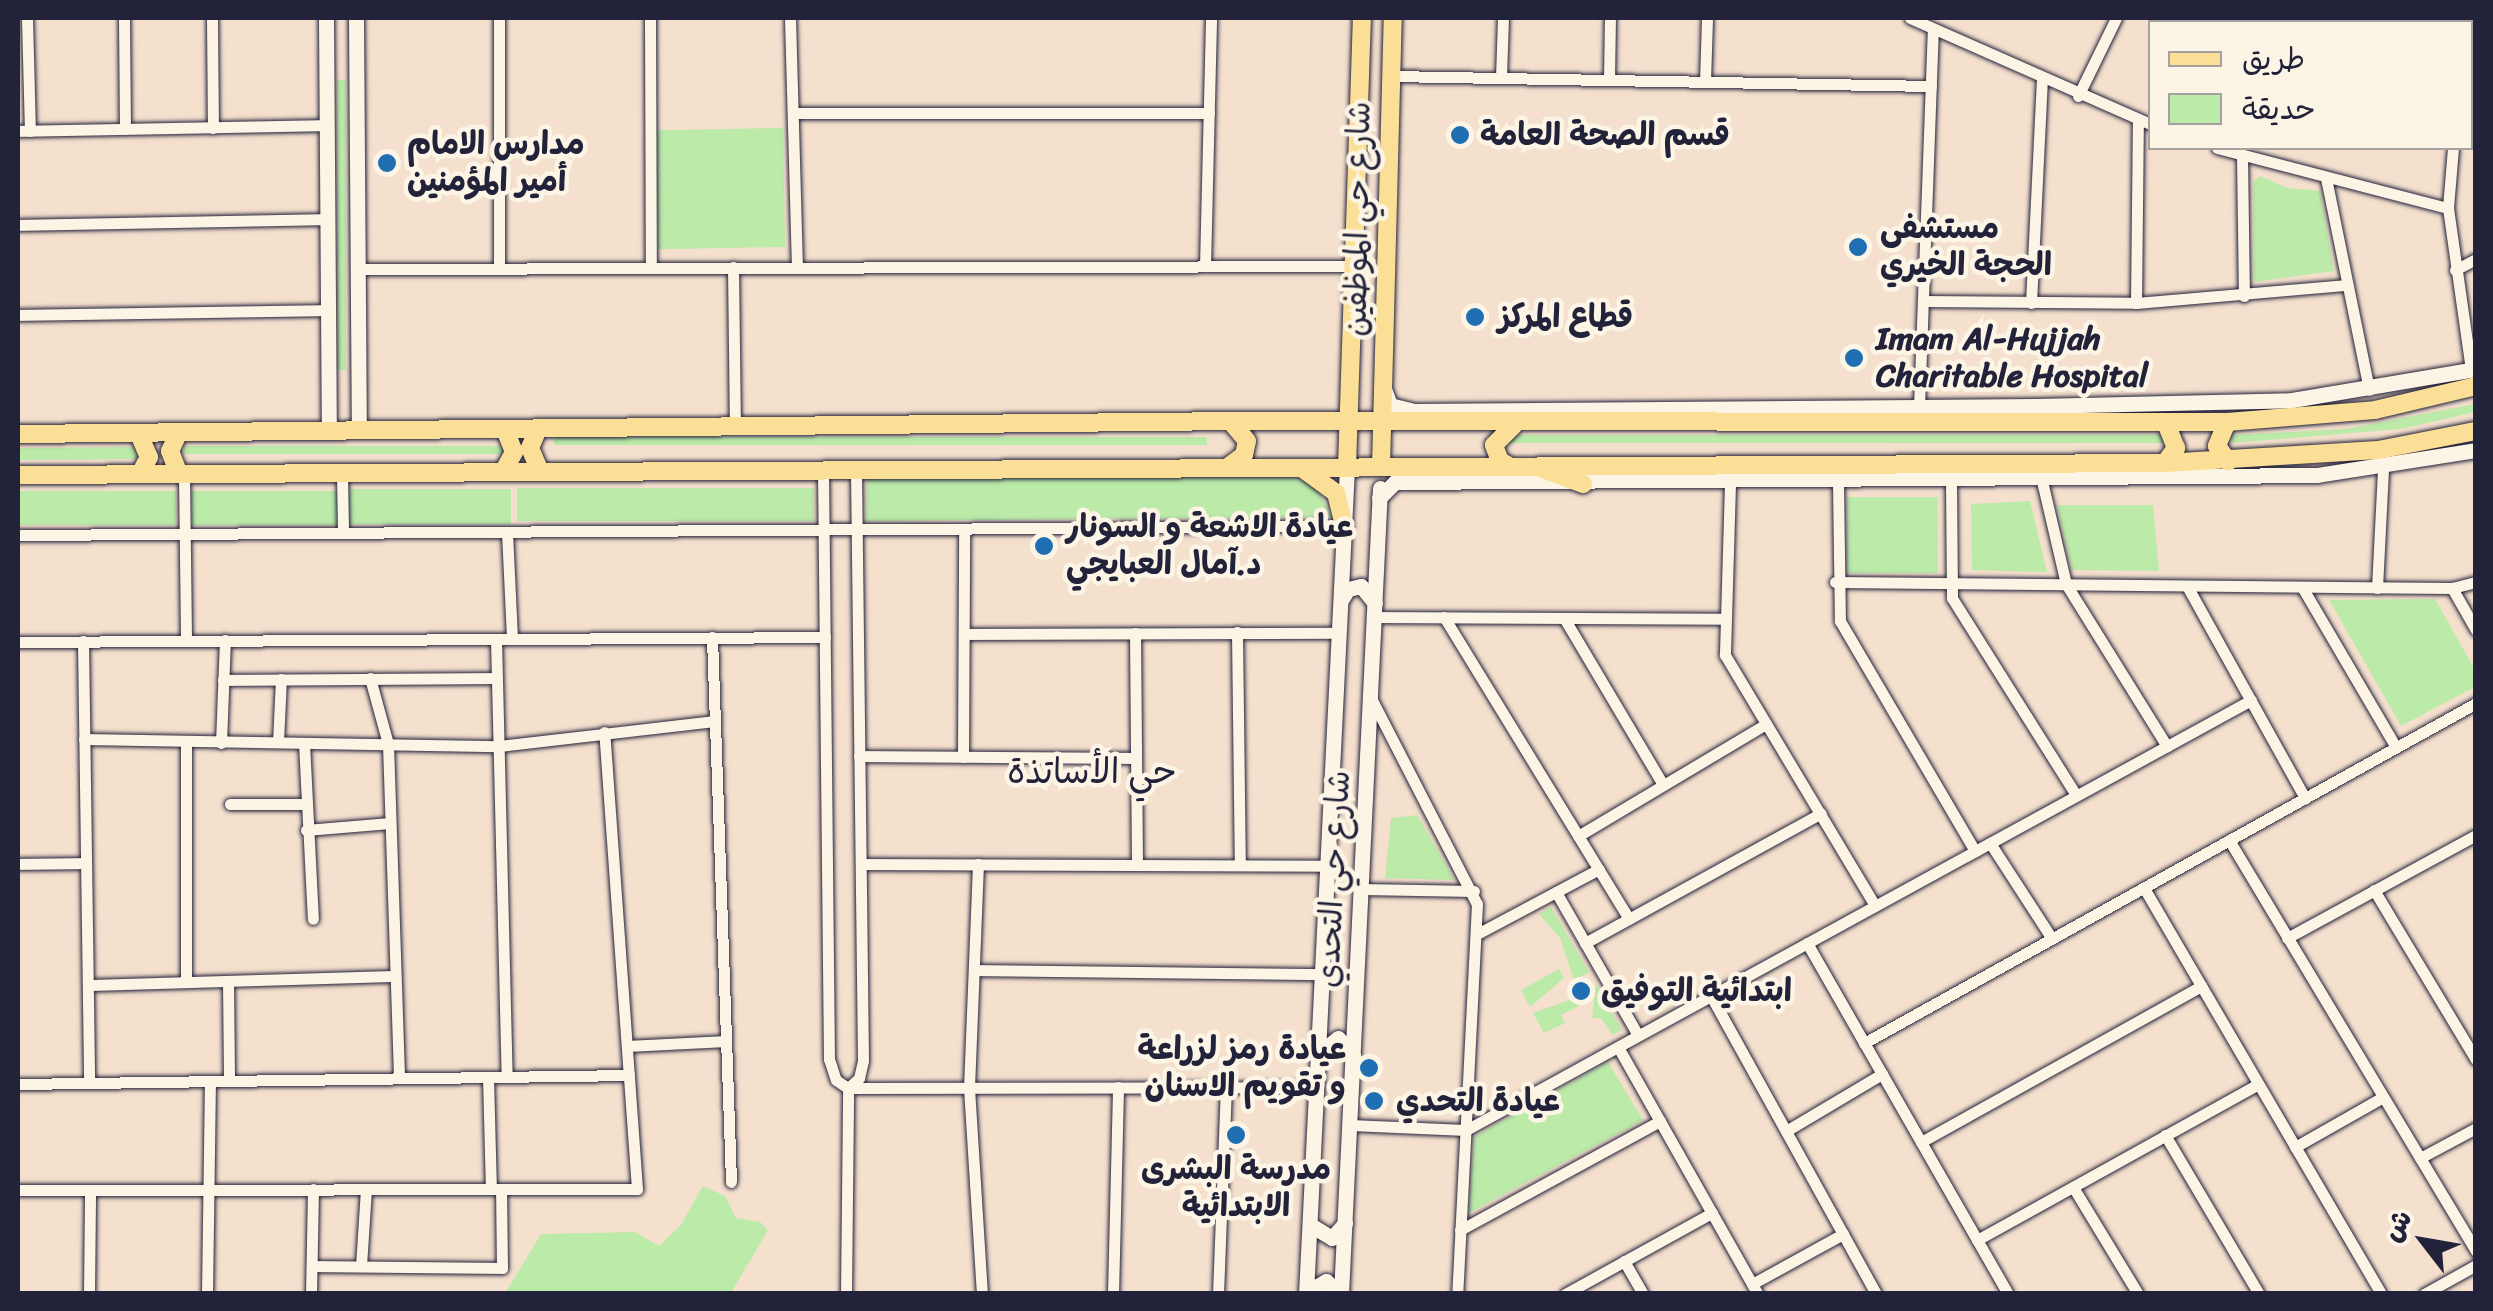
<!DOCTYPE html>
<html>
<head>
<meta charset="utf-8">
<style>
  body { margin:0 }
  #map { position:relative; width:2493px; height:1311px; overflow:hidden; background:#f5e0ce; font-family:Sriracha,"Playpen Sans Arabic",sans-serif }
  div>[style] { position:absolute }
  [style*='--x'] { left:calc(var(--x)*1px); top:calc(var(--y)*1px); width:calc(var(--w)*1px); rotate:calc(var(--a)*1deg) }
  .green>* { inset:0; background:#bbeaa9; transform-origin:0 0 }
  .roads { filter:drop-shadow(0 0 2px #22223b) drop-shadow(0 0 2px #22223b) }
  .street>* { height:11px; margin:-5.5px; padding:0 5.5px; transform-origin:5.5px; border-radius:5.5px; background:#fcf5e5 }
  .secondary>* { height:15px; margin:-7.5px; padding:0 7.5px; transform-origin:7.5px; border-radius:7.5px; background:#fcf5e5 }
  .primary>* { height:18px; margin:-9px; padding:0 9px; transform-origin:9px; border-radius:9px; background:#fbdf96 }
  .dots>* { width:28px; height:28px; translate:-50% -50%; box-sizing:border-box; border:5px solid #fcf5e5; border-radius:50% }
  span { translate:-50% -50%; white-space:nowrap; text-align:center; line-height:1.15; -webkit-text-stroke:9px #fcf5e5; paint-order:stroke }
  .poi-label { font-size:32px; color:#22223b; font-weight:700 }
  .left { translate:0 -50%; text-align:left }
  .right { translate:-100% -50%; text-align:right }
  .street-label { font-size:32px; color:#22223b }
  .neighbourhood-label { font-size:35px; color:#22223b }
  .frame { position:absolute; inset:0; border:20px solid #22223b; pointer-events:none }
  .legend { position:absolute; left:2148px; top:20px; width:325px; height:130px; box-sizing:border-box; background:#fcf5e5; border:2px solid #a5a1a1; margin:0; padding:12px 18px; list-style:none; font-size:30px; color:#22223b }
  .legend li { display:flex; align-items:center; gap:20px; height:50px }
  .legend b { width:50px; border:2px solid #a5a1a1 }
  .north { position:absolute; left:2373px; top:1191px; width:100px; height:100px; -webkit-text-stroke:8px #fcf5e5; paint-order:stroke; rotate:301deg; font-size:28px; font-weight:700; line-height:40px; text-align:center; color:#22223b }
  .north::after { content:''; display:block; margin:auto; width:35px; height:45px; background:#22223b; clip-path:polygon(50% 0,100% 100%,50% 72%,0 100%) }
</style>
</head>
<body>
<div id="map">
  <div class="green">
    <i style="left:337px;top:80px;width:9px;height:290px"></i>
    <i style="left:783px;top:128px;width:119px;height:127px;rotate:89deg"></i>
    <i style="clip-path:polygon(2260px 176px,2288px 188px,2320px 191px,2334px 271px,2254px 282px,2253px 182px)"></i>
    <i style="clip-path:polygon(2475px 404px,2475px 412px,2401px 429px,2232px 443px,2231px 435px,2346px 429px)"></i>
    <i style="left:2176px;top:435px;width:8px;height:675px;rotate:90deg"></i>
    <i style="left:1207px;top:437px;width:8px;height:653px;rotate:90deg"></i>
    <i style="left:503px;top:446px;width:8px;height:319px;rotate:90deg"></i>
    <i style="clip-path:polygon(135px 447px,140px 457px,134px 459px,18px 460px,18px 448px)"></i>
    <i style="clip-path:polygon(1288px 473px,1318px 490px,1332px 517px,866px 521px,867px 477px)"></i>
    <i style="left:814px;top:488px;width:33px;height:297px;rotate:90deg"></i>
    <i style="left:511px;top:489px;width:35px;height:166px;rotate:90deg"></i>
    <i style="left:176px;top:491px;width:34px;height:158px;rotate:90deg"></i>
    <i style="left:340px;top:491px;width:34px;height:148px;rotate:90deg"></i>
    <i style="left:1847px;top:497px;width:91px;height:76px"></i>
    <i style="clip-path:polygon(2030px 501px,2047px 572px,1972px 570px,1971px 504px)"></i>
    <i style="clip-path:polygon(2057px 505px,2153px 505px,2159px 571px,2072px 570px)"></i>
    <i style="clip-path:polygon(2435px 599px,2475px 670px,2475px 687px,2401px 726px,2329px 600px)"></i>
    <i style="clip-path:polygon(1418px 815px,1418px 816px,1454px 880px,1385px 878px,1391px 818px)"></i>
    <i style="clip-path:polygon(1551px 907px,1589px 972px,1574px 980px,1560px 938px,1539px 914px)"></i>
    <i style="clip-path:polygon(1559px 969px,1564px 978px,1530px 1007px,1521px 990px)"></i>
    <i style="clip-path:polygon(1596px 984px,1622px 1030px,1612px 1035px,1601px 1018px,1592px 1018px)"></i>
    <i style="clip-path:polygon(1575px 998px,1579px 1006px,1561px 1015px,1565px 1023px,1544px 1033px,1533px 1013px)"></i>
    <i style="clip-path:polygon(1608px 1062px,1643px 1120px,1469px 1213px,1474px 1137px)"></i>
    <i style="clip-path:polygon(703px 1186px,725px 1196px,736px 1218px,760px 1222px,768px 1230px,731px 1293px,505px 1293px,541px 1234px,635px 1232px,659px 1246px,681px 1225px)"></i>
  </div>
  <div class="roads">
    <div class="street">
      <i style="--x:27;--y:18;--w:113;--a:88.5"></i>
      <i style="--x:124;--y:18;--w:111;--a:89.5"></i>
      <i style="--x:212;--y:18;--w:110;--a:89.5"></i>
      <i style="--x:650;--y:18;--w:250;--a:89.8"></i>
      <i style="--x:790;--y:18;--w:249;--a:88.4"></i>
      <i style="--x:1910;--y:18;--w:262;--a:23.8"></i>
      <i style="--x:2177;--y:18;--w:14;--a:17"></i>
      <i style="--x:2239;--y:22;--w:4;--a:-63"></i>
      <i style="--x:2398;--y:22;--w:4;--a:-76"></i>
      <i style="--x:1391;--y:76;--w:540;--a:1.06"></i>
      <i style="--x:1501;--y:78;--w:60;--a:-88.1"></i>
      <i style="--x:1609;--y:80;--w:62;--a:-89.1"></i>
      <i style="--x:1705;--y:82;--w:64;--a:-88.2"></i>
      <i style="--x:2470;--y:93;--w:6;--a:9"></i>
      <i style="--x:2078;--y:96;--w:87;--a:-64"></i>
      <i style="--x:793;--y:113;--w:416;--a:0"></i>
      <i style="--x:18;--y:131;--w:309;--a:-1.1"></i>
      <i style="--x:2217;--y:148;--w:239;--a:14.6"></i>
      <i style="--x:2453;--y:148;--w:60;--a:94.8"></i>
      <i style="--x:2448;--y:208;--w:164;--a:81.9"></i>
      <i style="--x:2242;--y:156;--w:140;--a:89.2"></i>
      <i style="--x:2326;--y:178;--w:216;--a:78.5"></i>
      <i style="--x:18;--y:225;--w:310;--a:-1.1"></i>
      <i style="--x:1205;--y:266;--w:248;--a:-88.6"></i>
      <i style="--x:733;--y:267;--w:160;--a:89.3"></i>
      <i style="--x:499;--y:268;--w:250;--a:-90"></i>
      <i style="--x:358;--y:269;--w:996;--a:-0.17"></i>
      <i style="--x:2455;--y:270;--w:24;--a:-28"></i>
      <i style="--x:1923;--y:301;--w:213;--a:0.5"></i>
      <i style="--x:2136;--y:303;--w:212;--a:-4.9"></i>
      <i style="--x:2031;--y:303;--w:223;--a:-87.2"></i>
      <i style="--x:2136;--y:303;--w:184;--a:-89.4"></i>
      <i style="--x:18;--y:315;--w:311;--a:-0.9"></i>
      <i style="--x:1919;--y:407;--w:377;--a:-87.9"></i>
      <i style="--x:823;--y:469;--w:590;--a:89.42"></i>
      <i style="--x:829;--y:1059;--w:22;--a:72"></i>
      <i style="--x:836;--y:1080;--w:14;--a:34"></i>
      <i style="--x:848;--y:1088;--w:470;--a:-0.1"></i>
      <i style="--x:342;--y:473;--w:60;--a:89"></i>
      <i style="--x:184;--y:474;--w:167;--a:89.3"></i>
      <i style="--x:2042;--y:481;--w:106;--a:76.9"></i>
      <i style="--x:2066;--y:584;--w:191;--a:58.1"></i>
      <i style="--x:1951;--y:482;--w:116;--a:89.5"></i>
      <i style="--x:1952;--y:598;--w:233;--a:57.8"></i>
      <i style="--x:1838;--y:483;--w:138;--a:89.2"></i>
      <i style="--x:1840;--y:621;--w:267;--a:59.6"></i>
      <i style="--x:1730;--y:484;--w:171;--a:91.7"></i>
      <i style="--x:1725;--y:655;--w:292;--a:59.1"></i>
      <i style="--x:507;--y:532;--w:107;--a:87.3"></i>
      <i style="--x:18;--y:535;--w:1326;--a:-0.39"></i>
      <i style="--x:1835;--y:582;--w:617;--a:0.56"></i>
      <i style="--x:2452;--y:588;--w:25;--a:-14"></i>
      <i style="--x:2187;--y:586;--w:243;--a:60.9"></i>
      <i style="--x:2302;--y:587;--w:186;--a:59.6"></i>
      <i style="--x:2377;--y:588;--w:118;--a:-87.1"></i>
      <i style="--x:2452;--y:588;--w:48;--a:60.3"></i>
      <i style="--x:1374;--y:617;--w:348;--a:0.3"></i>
      <i style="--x:1444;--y:617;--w:354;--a:58.5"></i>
      <i style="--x:1564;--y:618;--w:194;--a:59.3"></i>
      <i style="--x:1237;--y:632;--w:231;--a:89.3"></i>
      <i style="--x:1135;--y:633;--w:230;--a:89.5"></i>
      <i style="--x:964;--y:634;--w:375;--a:-0.2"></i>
      <i style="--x:712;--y:637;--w:545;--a:88"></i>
      <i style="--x:496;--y:639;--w:438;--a:88.6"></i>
      <i style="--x:83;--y:641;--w:442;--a:89.2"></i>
      <i style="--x:18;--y:642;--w:807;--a:-0.35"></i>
      <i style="--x:370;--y:678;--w:68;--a:74.7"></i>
      <i style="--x:388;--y:744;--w:334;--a:88.1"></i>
      <i style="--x:223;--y:680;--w:274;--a:-0.4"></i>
      <i style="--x:1370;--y:696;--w:234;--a:62.8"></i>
      <i style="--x:1477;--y:904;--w:391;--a:92.9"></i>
      <i style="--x:84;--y:739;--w:415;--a:1"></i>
      <i style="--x:499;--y:746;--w:217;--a:-6.6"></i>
      <i style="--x:278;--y:742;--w:63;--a:-87.3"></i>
      <i style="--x:221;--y:743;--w:103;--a:-87.8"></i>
      <i style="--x:304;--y:743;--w:176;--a:87.1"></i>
      <i style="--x:859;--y:756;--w:277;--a:0.4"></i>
      <i style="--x:963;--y:757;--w:228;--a:-89.7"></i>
      <i style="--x:230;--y:804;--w:76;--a:0"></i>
      <i style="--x:306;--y:830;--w:84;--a:-4.8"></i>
      <i style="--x:1578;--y:836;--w:219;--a:-30.8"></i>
      <i style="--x:2229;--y:840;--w:480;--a:59"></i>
      <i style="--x:1990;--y:843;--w:114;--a:57.1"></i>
      <i style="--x:18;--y:864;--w:68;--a:-0.8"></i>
      <i style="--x:861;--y:864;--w:467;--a:0.2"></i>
      <i style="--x:978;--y:864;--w:224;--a:92.3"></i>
      <i style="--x:969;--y:1088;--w:206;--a:86.4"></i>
      <i style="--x:2144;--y:888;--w:470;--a:59.7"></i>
      <i style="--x:1361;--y:889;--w:113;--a:1"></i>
      <i style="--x:2374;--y:890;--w:198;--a:59"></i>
      <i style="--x:1556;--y:892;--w:165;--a:60.2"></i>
      <i style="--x:1477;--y:934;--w:138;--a:-28"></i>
      <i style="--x:2287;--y:938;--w:215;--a:-28.6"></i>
      <i style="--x:1585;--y:943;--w:269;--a:-28.8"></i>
      <i style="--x:1807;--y:943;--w:404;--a:60.2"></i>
      <i style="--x:975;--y:970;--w:348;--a:0.7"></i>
      <i style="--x:228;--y:981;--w:100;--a:89.4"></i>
      <i style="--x:186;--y:982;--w:241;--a:-90"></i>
      <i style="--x:88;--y:985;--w:307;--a:-1.7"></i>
      <i style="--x:1711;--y:996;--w:341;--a:61"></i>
      <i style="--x:1864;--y:1043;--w:700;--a:-29.05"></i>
      <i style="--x:627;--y:1046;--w:99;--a:-2.9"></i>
      <i style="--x:1618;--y:1047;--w:284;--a:60.5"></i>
      <i style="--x:488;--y:1077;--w:112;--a:88.5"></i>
      <i style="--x:18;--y:1084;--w:611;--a:-0.84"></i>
      <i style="--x:1350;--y:1125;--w:116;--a:2.5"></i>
      <i style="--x:1466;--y:1130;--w:895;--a:-28.71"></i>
      <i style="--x:1786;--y:1131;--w:112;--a:-30.7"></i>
      <i style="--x:2165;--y:1135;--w:185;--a:59.4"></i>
      <i style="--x:1921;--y:1142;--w:321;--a:-29.1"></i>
      <i style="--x:2295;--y:1147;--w:101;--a:-29.6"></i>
      <i style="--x:2420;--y:1158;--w:64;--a:-28.2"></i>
      <i style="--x:2073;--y:1187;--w:125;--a:58.7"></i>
      <i style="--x:18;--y:1190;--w:619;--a:-0.09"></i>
      <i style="--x:637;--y:1189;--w:458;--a:-94.1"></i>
      <i style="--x:1460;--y:1230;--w:228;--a:-28.6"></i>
      <i style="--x:1977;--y:1240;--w:321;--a:-29"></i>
      <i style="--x:1624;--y:1261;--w:38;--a:60"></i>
      <i style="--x:312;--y:1266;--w:190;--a:0.6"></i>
      <i style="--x:502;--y:1268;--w:79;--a:-90.7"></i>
      <i style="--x:361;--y:1266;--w:77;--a:-86.3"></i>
      <i style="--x:1752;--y:1284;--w:104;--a:-28.8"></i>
      <i style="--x:89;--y:1294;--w:104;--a:-89.4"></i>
      <i style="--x:207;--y:1294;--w:213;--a:-89.2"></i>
      <i style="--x:311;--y:1294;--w:105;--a:-88.9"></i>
      <i style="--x:846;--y:1294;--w:206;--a:-89.4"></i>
      <i style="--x:848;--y:1088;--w:15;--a:-42"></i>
      <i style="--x:859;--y:1078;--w:18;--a:-77"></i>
      <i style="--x:863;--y:1060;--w:591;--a:-90.68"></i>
      <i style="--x:1113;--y:1294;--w:207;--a:-88.6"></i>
      <i style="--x:1218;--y:1294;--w:207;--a:-87.8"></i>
      <i style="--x:1565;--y:1294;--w:168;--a:-28.9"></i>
      <i style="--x:2424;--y:1294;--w:60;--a:-29.1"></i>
    </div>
    <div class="secondary">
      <i style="--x:326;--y:18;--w:414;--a:89.6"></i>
      <i style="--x:356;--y:18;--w:413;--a:89.6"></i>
      <i style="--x:1384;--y:389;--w:17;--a:69"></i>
      <i style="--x:1390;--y:405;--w:25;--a:14"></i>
      <i style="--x:1414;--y:411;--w:622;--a:-0.46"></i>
      <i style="--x:2036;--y:406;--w:256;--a:-1.3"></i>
      <i style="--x:2292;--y:400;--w:187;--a:-9.6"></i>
      <i style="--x:1379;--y:498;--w:23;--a:-45"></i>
      <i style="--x:1395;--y:482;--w:922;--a:-0.43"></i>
      <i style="--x:2317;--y:475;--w:161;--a:-8.9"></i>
      <i style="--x:1341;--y:600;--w:13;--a:-58"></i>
      <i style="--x:1348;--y:589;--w:13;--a:-13"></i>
      <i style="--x:1361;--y:586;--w:22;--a:51"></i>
      <i style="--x:1319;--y:1053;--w:24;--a:-38"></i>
      <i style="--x:1338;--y:1038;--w:23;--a:49"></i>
      <i style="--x:1312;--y:1226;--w:23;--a:31"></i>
      <i style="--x:1332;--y:1238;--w:20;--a:-49"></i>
      <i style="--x:1307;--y:1292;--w:22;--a:-30"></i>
      <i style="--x:1326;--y:1281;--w:19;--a:43"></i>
      <i style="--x:1306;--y:1294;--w:828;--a:-87.16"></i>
      <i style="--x:1341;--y:1294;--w:807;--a:-87.23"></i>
    </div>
    <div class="primary">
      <i style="--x:2227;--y:422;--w:26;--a:113"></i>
      <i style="--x:2217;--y:446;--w:19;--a:54"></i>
      <i style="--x:538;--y:429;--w:21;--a:113"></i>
      <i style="--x:530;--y:448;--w:25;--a:67"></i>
      <i style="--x:18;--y:434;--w:1212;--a:-0.61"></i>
      <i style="--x:1230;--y:421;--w:997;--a:0.06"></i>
      <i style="--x:2227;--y:422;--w:148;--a:-4.6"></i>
      <i style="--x:2375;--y:410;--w:104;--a:-13.4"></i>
      <i style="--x:139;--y:434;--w:25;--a:67"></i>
      <i style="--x:149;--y:457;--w:19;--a:118"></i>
      <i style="--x:178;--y:434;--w:19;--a:115"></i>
      <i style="--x:170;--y:451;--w:25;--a:69"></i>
      <i style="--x:2165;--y:463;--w:19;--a:-54"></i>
      <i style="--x:2176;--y:448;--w:27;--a:-112"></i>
      <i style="--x:1228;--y:467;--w:20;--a:-37"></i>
      <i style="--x:1244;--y:455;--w:14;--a:-78"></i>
      <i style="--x:1247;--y:441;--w:26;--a:-130"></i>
      <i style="--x:1347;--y:467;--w:449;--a:-88.1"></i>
      <i style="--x:1381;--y:467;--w:449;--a:-88.5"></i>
      <i style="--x:1511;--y:467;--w:13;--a:-151"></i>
      <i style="--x:1500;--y:461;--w:17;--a:-111"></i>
      <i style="--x:1494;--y:445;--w:28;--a:-45"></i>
      <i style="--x:1303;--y:469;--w:41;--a:36"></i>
      <i style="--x:1336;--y:493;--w:34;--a:76"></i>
      <i style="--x:1543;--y:469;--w:43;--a:20.6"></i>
      <i style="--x:503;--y:472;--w:23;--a:-61"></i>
      <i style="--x:514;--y:452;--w:24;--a:-112"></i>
      <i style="--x:18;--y:475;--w:2147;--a:-0.32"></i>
      <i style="--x:2165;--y:463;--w:213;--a:-3.5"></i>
      <i style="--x:2378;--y:450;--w:100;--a:-11"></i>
    </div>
  </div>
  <div class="dots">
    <i style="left:1460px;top:135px;background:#1f6fb2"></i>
    <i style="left:387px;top:163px;background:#1f6fb2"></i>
    <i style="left:1858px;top:247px;background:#1f6fb2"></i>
    <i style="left:1475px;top:317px;background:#1f6fb2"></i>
    <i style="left:1854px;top:358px;background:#1f6fb2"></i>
    <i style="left:1044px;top:546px;background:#1f6fb2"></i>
    <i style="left:1581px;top:991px;background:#1f6fb2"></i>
    <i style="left:1369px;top:1068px;background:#1f6fb2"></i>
    <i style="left:1374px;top:1101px;background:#1f6fb2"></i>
    <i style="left:1236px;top:1135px;background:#1f6fb2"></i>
  </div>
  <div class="poi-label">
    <span class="left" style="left:1480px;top:135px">قسم الصحة العامة</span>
    <span class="left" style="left:407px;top:163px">مدارس الامام<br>أمير المؤمنين</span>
    <span class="left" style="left:1880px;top:247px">مستشفى<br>الحجة الخيري</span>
    <span class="left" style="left:1498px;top:317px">قطاع المركز</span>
    <span class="left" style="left:1876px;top:358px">Imam Al-Hujjah<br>Charitable Hospital</span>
    <span class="left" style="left:1066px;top:546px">عيادة الاشعة و السونار<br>د.آمال العبايجي</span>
    <span class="left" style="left:1601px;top:991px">ابتدائية التوفيق</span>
    <span class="right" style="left:1346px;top:1068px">عيادة رمز لزراعة<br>و تقويم الاسنان</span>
    <span class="left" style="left:1396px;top:1101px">عيادة التحدي</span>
    <span style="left:1236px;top:1188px">مدرسة البشرى<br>الابتدائية</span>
  </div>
  <div class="street-label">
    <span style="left:1358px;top:219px;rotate:-89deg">شارع حي الموظفين</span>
    <span style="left:1334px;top:879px;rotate:-87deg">شارع حي التحدي</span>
  </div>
  <div class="neighbourhood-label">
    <span style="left:1092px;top:771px">حي الأساتذة</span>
  </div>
  <div class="frame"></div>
  <ul class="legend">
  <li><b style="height:12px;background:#fbdf96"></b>طريق</li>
  <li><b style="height:28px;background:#bbeaa9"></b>حديقة</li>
  </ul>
  <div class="north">ش</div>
</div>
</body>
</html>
